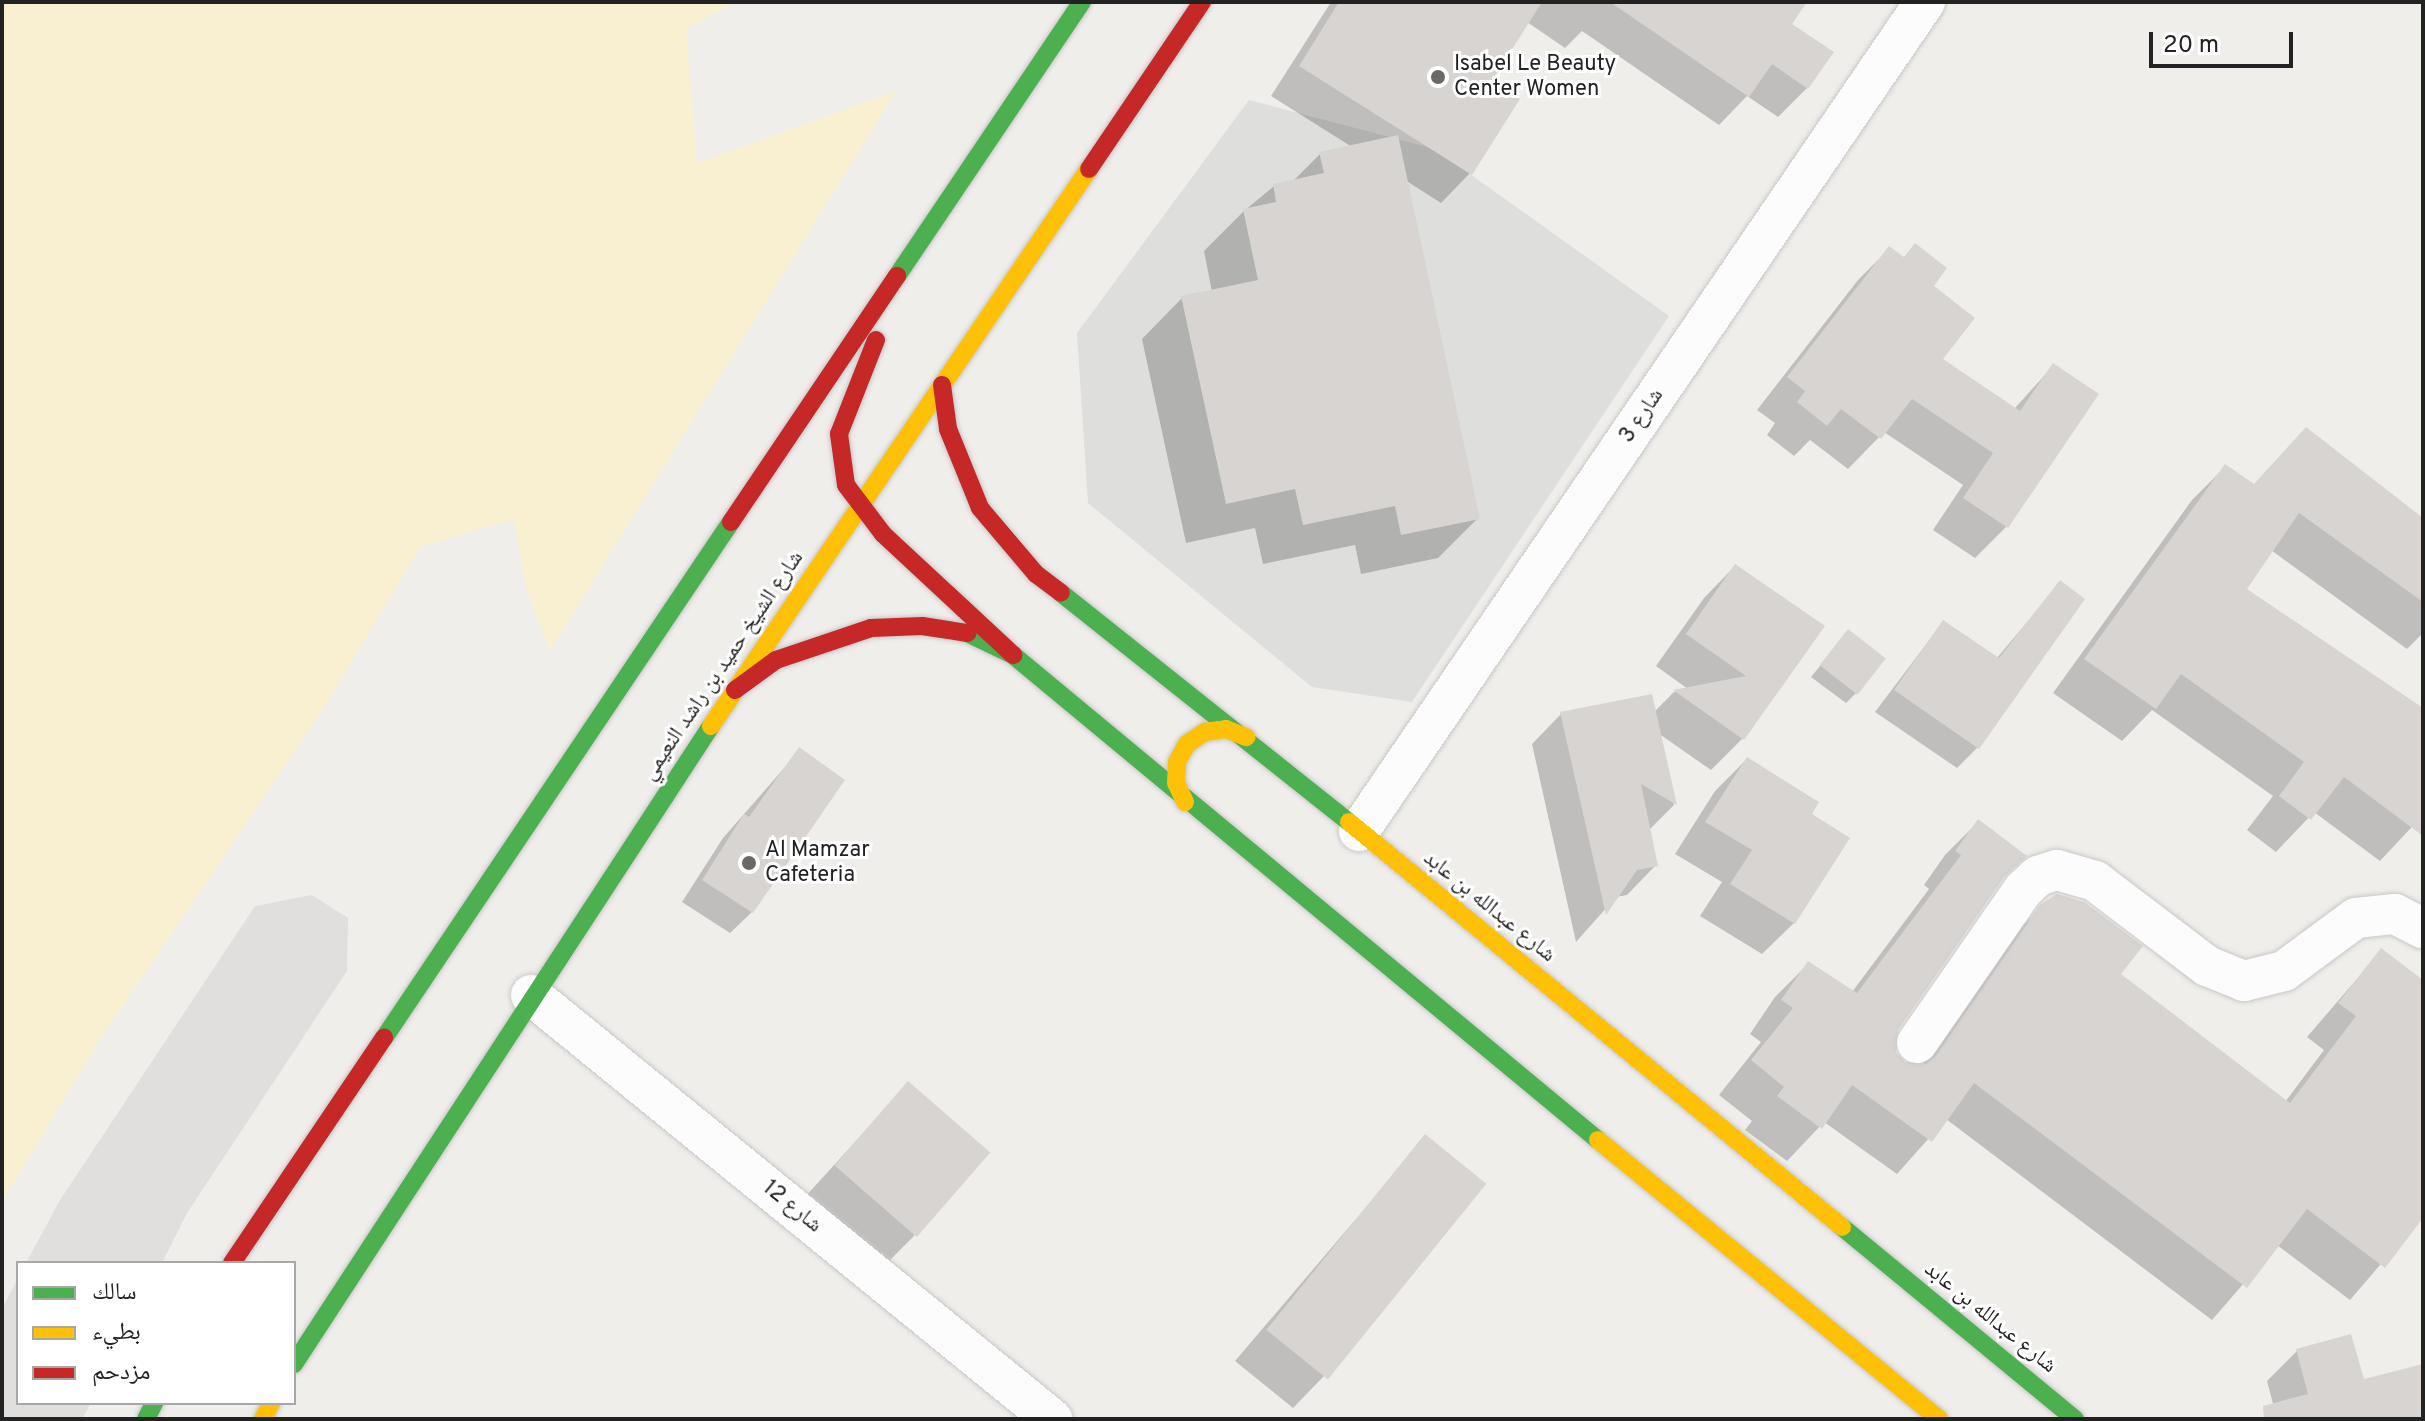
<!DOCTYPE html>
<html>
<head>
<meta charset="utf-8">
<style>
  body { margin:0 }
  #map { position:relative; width:2425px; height:1421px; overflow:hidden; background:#f0eeeb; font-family:Overpass,"Noto Naskh Arabic",sans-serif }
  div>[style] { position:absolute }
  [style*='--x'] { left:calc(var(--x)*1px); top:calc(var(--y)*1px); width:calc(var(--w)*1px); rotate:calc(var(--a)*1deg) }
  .religious>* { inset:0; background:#dededc }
  .sand>* { inset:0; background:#f8f0d0 }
  .parking>* { inset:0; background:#e0dfde }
  .shadow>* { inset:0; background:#0003 }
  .building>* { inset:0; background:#d7d4d2; transform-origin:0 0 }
  .roads { filter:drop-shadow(0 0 2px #c9c8c7) drop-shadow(0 0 2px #c9c8c7) }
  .street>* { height:40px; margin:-20px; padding:0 20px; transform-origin:20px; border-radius:20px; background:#fdfcfc }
  .fast>* { height:18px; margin:-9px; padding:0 9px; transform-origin:9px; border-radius:9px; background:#4caf50 }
  .slow>* { height:18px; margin:-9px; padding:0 9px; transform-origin:9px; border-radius:9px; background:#ffc107 }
  .jam>* { height:18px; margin:-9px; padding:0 9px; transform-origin:9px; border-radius:9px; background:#c62828 }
  .dots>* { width:22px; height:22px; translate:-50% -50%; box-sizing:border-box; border:4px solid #fff; border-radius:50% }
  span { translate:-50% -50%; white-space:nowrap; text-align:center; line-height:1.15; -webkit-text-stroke:6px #fff; paint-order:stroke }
  .poi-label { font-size:22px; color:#222 }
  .left { translate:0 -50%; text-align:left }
  .street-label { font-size:22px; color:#222 }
  .frame { position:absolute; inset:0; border:4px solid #222; pointer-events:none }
  .legend { position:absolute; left:16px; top:1261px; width:280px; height:144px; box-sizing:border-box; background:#fff; border:2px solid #a7a7a7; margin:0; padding:10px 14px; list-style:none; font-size:24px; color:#222 }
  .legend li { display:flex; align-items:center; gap:16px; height:40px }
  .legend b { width:40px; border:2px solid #a7a7a7 }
  .scale { position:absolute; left:2149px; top:32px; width:144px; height:36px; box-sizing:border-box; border:4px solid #222; border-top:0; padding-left:10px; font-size:24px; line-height:28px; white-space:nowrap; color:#222; -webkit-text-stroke:6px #fff; paint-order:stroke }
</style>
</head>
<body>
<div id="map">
  <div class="religious">
    <i style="clip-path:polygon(1249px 100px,1435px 149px,1669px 316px,1412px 702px,1312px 687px,1088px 503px,1077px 333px)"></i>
  </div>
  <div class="sand">
    <i style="clip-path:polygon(2px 2px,733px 2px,686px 30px,697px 163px,896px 91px,550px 651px,527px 592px,514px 519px,420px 547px,325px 706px,99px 1041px,2px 1202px)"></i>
  </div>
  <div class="parking">
    <i style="clip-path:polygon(312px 895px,348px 918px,347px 971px,187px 1213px,162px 1263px,26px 1263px,60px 1200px,255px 906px)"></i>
    <i style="clip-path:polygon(18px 1279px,18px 1403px,91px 1403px,82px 1419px,2px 1419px,2px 1308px)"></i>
  </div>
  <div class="shadow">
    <i style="clip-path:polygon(1331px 2px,1805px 2px,1790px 24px,1807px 88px,1778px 117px,1747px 96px,1719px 125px,1582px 31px,1565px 48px,1527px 22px,1490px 82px,1470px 173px,1441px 203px,1405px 180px,1478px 518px,1438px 558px,1361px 574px,1355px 545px,1263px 564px,1255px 528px,1186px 543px,1142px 339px,1182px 298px,1212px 292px,1204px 251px,1244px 211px,1274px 186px,1292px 182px,1320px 154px,1352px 147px,1271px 96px)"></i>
    <i style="clip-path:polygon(1889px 249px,1931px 286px,1940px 360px,2014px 409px,2053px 366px,2006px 527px,1975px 558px,1933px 530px,1963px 485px,1884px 432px,1848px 469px,1810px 440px,1794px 456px,1767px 435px,1775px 423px,1757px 410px,1858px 280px)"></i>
    <i style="clip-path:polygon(2225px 467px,2253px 486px,2423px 521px,2423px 633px,2407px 649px,2271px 550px,2244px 589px,2423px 710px,2423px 815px,2380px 861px,2314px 812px,2276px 852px,2247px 830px,2273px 796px,2152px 710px,2122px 741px,2053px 693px,2192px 500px)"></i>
    <i style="clip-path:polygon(1735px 566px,1822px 626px,1743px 738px,1711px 770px,1658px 733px,1674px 805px,1649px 830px,1656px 865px,1627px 895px,1616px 897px,1576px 942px,1532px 744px,1561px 714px,1654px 712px,1674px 692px,1688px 689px,1656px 666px,1704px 598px)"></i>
    <i style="clip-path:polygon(2060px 583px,1978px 747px,1957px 768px,1875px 712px,1943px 622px,1996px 659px)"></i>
    <i style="clip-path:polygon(1848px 632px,1856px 693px,1846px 703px,1811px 677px)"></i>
    <i style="clip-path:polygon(800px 750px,752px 912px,730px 933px,682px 902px,723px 838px)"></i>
    <i style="clip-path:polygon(1747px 759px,1809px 814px,1794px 923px,1762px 954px,1700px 916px,1722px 882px,1675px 854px,1715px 791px)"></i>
    <i style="clip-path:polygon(1978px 822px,1997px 884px,1896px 1029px,1894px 1053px,1904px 1064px,1921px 1066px,2007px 941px,2042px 907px,2119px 975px,2285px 1102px,2324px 1050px,2307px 1037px,2381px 951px,2423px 983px,2423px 1215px,2350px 1300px,2277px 1245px,2212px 1320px,1946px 1119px,1897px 1174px,1824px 1122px,1787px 1161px,1745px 1130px,1752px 1121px,1719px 1095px,1761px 1042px,1750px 1034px,1775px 997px,1808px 964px,1852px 992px,1929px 889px,1924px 885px,1945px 855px)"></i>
    <i style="clip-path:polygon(908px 1084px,914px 1236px,882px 1268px,804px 1198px)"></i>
    <i style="clip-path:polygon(1426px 1137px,1324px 1376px,1293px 1408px,1235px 1361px)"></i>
    <i style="clip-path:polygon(2297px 1351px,2363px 1382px,2423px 1389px,2423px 1419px,2277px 1419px,2267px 1381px)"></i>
  </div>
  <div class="building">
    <i style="clip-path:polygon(1339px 2px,1542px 2px,1492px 81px,1520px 99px,1472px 175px,1299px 66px)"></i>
    <i style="clip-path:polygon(1610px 2px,1807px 2px,1792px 24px,1834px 52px,1808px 89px,1772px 64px,1749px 97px)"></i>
    <i style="clip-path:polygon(1398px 135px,1480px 519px,1401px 535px,1395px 506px,1303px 525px,1295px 489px,1226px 504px,1181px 296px,1258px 280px,1243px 209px,1276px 202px,1273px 184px,1324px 173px,1319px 152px)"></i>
    <i style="clip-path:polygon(1915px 243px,1947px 268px,1934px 286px,1975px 318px,1943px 359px,2020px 411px,2053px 363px,2099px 394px,2008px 528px,1963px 498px,1993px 453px,1912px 399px,1881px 439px,1841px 409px,1827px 426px,1797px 402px,1805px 391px,1787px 377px,1889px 246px,1904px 257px)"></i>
    <i style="clip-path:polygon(2306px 427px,2423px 518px,2423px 602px,2299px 513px,2247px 589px,2423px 708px,2423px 836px,2344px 777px,2311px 820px,2279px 796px,2304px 762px,2181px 674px,2156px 709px,2084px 659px,2225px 464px,2254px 484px)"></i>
    <i style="clip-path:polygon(1735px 564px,1825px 626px,1744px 740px,1673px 690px,1746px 676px,1686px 634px)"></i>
    <i style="clip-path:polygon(2060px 580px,2085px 599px,1979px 749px,1894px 690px,1943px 620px,1999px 658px)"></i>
    <i style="left:1848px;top:629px;width:48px;height:46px;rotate:38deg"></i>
    <i style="clip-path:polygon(1652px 694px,1677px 805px,1641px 784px,1658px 866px,1637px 870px,1606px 915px,1560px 712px)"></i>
    <i style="clip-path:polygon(799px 747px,845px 780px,753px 913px,702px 880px,744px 814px,749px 817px)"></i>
    <i style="clip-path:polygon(1747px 757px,1819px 802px,1812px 814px,1850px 838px,1795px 924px,1730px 884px,1752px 850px,1705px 822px)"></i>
    <i style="clip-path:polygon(1978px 819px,2027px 856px,2004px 877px,1898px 1030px,1896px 1052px,1905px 1062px,1926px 1064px,1935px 1057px,2040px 905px,2057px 894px,2084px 902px,2143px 946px,2121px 974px,2290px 1103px,2356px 1016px,2338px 1003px,2381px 948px,2423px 980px,2423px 1218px,2385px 1268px,2307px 1209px,2247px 1288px,1974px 1083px,1932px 1142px,1852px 1085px,1822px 1129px,1777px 1096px,1784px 1087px,1751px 1060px,1793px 1008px,1781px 1000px,1808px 961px,1857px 993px,1961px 855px,1955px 851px)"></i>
    <i style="left:908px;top:1081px;width:109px;height:112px;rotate:41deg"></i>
    <i style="left:1425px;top:1134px;width:79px;height:252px;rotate:39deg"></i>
    <i style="clip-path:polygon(2351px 1334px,2364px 1379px,2423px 1364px,2423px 1419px,2264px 1419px,2263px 1406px,2308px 1394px,2296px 1349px)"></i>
  </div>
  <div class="roads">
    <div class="street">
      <i style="--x:1359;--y:831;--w:1004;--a:-55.68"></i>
      <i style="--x:531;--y:995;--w:672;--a:39.14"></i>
      <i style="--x:1917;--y:1043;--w:186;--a:-55.3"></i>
      <i style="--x:2023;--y:890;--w:21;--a:-43"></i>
      <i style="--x:2038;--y:876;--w:20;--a:-18"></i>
      <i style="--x:2057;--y:870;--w:40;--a:16"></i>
      <i style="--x:2095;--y:881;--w:141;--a:37.2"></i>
      <i style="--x:2207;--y:966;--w:40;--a:22"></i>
      <i style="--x:2244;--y:981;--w:41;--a:-14"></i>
      <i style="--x:2284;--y:971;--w:89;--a:-36.4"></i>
      <i style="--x:2356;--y:918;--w:39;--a:-6"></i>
      <i style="--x:2395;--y:914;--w:31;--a:27"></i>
    </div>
    <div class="fast">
      <i style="--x:897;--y:276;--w:331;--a:-56"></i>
      <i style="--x:1061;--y:593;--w:368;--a:38.5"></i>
      <i style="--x:967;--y:633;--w:51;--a:25.6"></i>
      <i style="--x:1013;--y:655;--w:760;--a:39.66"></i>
      <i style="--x:384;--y:1038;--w:622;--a:-56.08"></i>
      <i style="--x:1842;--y:1227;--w:302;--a:39.5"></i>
      <i style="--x:294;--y:1364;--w:762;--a:-56.83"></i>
      <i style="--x:146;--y:1419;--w:18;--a:-63"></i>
    </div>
    <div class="slow">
      <i style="--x:711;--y:726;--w:673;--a:-55.84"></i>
      <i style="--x:1185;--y:802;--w:21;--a:-115"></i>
      <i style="--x:1176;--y:783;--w:21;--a:-87"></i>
      <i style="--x:1177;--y:762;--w:21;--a:-61"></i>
      <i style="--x:1187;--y:744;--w:22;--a:-34"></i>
      <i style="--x:1205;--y:732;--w:21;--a:-8"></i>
      <i style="--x:1226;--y:729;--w:22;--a:22"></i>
      <i style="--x:1349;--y:822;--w:638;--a:39.4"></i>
      <i style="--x:1598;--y:1140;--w:441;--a:39.3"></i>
      <i style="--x:263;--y:1419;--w:18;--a:-63"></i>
    </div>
    <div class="jam">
      <i style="--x:1089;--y:169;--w:202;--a:-55.9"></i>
      <i style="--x:876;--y:340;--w:101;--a:111.5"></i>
      <i style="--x:839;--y:434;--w:51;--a:82.2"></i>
      <i style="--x:846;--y:485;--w:61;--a:52.9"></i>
      <i style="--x:883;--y:534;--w:178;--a:42.9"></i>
      <i style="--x:942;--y:385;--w:44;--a:82.2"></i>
      <i style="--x:948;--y:429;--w:85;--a:67.9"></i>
      <i style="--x:980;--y:508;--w:87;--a:49.7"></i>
      <i style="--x:1036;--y:574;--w:31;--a:37"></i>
      <i style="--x:731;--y:522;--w:297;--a:-56"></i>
      <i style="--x:735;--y:690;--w:51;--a:-36.2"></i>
      <i style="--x:776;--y:660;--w:100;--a:-18.6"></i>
      <i style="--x:871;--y:628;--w:51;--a:-2.2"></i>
      <i style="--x:922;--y:626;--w:46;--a:8.8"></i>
      <i style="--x:232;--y:1263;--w:272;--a:-56"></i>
    </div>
  </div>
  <div class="dots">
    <i style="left:1438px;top:77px;background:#6a6968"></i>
    <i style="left:749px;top:863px;background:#6a6968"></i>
  </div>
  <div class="poi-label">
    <span class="left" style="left:1454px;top:77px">Isabel Le Beauty<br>Center Women</span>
    <span class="left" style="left:765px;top:863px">Al Mamzar<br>Cafeteria</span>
  </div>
  <div class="street-label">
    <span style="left:1642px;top:416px;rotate:-56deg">شارع 3</span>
    <span style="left:723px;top:666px;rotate:-56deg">شارع الشيخ حميد بن راشد النعيمي</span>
    <span style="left:1489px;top:907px;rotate:39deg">شارع عبدالله بن عابد</span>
    <span style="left:792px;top:1207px;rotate:39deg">شارع 12</span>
    <span style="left:1990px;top:1318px;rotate:39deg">شارع عبدالله بن عابد</span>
  </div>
  <div class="frame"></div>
  <ul class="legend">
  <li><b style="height:10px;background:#4caf50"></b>سالك</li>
  <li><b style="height:10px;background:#ffc107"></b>بطيء</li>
  <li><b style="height:10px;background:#c62828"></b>مزدحم</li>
  </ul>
  <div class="scale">20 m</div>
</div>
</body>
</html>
